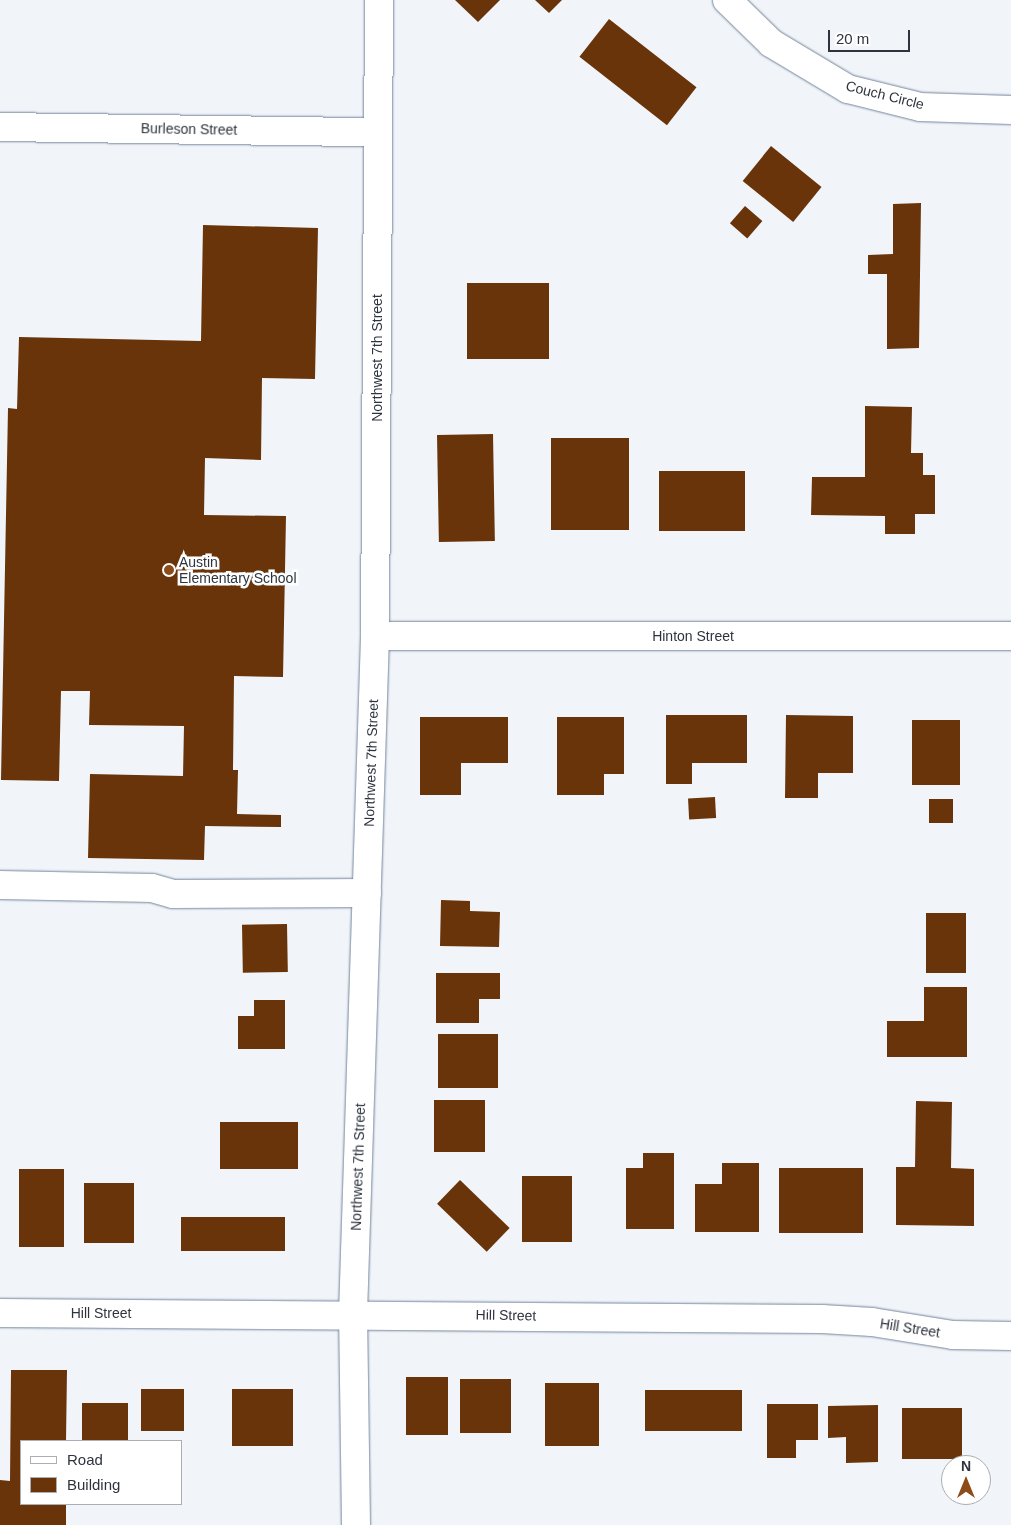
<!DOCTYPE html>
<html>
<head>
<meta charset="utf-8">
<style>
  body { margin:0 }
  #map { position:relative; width:1011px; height:1525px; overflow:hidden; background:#f1f5fa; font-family:Helvetica,sans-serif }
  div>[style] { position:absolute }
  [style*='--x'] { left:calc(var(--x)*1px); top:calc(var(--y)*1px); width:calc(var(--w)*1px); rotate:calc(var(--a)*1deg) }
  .building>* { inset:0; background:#693409; transform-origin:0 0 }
  .roads { filter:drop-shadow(0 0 1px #74849b) drop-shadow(0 0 1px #74849b) }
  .minor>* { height:28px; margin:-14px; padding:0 14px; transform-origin:14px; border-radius:14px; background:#fff }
  .dots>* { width:14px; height:14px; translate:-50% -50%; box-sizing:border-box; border:2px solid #fff; border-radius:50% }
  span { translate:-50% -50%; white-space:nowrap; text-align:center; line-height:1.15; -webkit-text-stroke:5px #fff; paint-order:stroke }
  .street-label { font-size:14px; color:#2e343e }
  .poi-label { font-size:14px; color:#2e343e }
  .left { translate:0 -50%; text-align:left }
  .legend { position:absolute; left:20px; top:1440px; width:162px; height:65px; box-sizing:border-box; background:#fff; border:1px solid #abaeb2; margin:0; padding:6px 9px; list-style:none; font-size:15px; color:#2e343e }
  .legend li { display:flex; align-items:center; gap:10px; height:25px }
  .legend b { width:25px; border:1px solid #abaeb2 }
  .north { position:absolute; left:941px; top:1455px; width:50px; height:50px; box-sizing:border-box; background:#fff; border:1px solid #abaeb2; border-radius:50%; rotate:0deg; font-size:14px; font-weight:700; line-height:20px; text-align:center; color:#2e343e }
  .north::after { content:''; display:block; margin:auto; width:18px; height:22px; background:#8d4b18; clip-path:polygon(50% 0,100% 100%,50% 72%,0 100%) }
  .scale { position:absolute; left:828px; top:30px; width:82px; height:22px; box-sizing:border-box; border:2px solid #2e343e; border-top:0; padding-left:6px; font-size:15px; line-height:18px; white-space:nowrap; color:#2e343e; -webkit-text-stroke:4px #fff; paint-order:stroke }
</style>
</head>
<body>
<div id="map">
  <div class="building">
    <i style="clip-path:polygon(455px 0,500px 0,478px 22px)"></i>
    <i style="clip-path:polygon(535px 0,562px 0,549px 13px)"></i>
    <i style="left:609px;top:19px;width:111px;height:48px;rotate:38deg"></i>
    <i style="left:771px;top:146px;width:65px;height:45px;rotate:39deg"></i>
    <i style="clip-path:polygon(921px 203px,919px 348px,887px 349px,887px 274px,868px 274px,868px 255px,893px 254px,893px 204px)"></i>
    <i style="left:745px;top:206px;width:23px;height:23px;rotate:41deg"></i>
    <i style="clip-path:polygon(203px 225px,318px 228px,315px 379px,262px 378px,261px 460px,205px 458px,204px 515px,286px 516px,283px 677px,234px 676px,233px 770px,238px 770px,237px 814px,281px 815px,281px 827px,205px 826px,204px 860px,88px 858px,90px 774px,183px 776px,184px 726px,89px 725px,90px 691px,61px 691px,59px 781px,1px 780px,8px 408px,17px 409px,19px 337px,201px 341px)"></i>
    <i style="left:467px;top:283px;width:82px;height:76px"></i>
    <i style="clip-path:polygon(865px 406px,912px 407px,911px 453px,923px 453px,923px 475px,935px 475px,935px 514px,915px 514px,915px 534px,885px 534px,885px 516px,811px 515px,812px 477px,865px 477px)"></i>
    <i style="left:493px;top:434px;width:107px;height:56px;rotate:89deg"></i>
    <i style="left:551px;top:438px;width:78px;height:92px"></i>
    <i style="left:659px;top:471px;width:86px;height:60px"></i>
    <i style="clip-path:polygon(666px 715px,747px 715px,747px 763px,692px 763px,692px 784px,666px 784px)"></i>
    <i style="clip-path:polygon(786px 715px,853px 716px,853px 773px,818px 773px,818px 798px,785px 798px)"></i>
    <i style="clip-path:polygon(420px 717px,508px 717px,508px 763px,461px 763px,461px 795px,420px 795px)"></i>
    <i style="clip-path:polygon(557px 717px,624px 717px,624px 774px,604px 774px,604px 795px,557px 795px)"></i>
    <i style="left:912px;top:720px;width:48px;height:65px"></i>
    <i style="left:715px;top:797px;width:21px;height:27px;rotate:87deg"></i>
    <i style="left:929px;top:799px;width:24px;height:24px"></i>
    <i style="clip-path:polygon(441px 900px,470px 901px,470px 911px,500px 912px,499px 947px,440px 946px)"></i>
    <i style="left:926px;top:913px;width:40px;height:60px"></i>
    <i style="left:287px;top:924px;width:48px;height:45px;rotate:89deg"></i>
    <i style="clip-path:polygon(436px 973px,500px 973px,500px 999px,479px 999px,479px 1023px,436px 1023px)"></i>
    <i style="clip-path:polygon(924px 987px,967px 987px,967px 1057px,887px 1057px,887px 1021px,924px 1021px)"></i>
    <i style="clip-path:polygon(254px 1000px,285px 1000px,285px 1049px,238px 1049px,238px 1016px,254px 1016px)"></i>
    <i style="left:438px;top:1034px;width:60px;height:54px"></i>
    <i style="left:434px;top:1100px;width:51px;height:52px"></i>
    <i style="clip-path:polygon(916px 1101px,952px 1102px,951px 1168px,974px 1169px,974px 1226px,896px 1225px,896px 1167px,915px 1167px)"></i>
    <i style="left:220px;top:1122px;width:78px;height:47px"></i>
    <i style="clip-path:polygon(643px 1153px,674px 1153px,674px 1229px,626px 1229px,626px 1168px,643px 1168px)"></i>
    <i style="clip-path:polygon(722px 1163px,759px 1163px,759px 1232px,695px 1232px,695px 1184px,722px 1184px)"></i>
    <i style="left:779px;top:1168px;width:84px;height:65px"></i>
    <i style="left:19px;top:1169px;width:45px;height:78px"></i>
    <i style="left:522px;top:1176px;width:50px;height:66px"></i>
    <i style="left:460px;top:1180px;width:69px;height:33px;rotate:44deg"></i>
    <i style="left:84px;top:1183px;width:50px;height:60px"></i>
    <i style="left:181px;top:1217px;width:104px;height:34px"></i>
    <i style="clip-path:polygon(11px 1370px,67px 1370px,66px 1441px,21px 1441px,21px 1504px,66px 1504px,66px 1525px,0 1525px,0 1480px,10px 1481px)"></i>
    <i style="left:406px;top:1377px;width:42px;height:58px"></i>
    <i style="left:460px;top:1379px;width:51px;height:54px"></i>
    <i style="left:545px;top:1383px;width:54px;height:63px"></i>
    <i style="left:141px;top:1389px;width:43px;height:42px"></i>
    <i style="left:232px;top:1389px;width:61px;height:57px"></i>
    <i style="left:645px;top:1390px;width:97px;height:41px"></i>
    <i style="left:82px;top:1403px;width:46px;height:38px"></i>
    <i style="clip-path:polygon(767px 1404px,818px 1404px,818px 1440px,796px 1440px,796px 1458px,767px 1458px)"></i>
    <i style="clip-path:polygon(878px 1405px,878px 1462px,846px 1463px,846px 1437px,828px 1438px,828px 1406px)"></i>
    <i style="left:902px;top:1408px;width:60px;height:51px"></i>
  </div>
  <div class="roads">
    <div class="minor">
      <i style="--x:727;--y:0;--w:62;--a:44.3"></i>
      <i style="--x:771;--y:43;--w:90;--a:30.9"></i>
      <i style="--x:848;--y:89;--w:74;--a:14"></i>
      <i style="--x:920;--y:107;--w:91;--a:1.9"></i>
      <i style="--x:0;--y:127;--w:378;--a:0.8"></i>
      <i style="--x:375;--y:636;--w:636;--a:0"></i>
      <i style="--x:0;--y:885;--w:152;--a:1.1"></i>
      <i style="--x:152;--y:888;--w:22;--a:16"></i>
      <i style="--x:173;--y:894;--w:194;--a:-0.3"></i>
      <i style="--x:0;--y:1313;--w:822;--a:0.42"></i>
      <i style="--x:822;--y:1319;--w:50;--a:3.4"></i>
      <i style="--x:872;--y:1322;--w:82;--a:9.1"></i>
      <i style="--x:953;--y:1335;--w:58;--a:1"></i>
      <i style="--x:356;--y:1525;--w:211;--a:-90.8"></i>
      <i style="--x:353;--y:1314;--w:678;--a:-88.14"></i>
      <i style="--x:375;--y:636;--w:636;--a:-89.64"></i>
    </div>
  </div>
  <div class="dots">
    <i style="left:169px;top:570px;background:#8d4b18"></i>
  </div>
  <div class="street-label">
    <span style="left:885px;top:95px;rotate:14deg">Couch Circle</span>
    <span style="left:189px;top:129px;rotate:1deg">Burleson Street</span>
    <span style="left:377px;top:358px;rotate:-90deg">Northwest 7th Street</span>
    <span style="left:693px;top:636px">Hinton Street</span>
    <span style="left:371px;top:763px;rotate:-88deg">Northwest 7th Street</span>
    <span style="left:358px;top:1167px;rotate:-88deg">Northwest 7th Street</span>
    <span style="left:101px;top:1313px">Hill Street</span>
    <span style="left:506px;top:1315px;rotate:1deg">Hill Street</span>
    <span style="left:910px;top:1328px;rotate:9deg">Hill Street</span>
  </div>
  <div class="poi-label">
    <span class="left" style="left:179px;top:570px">Austin<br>Elementary School</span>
  </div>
  <ul class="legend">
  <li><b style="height:6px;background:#fff"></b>Road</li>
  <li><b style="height:14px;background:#693409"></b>Building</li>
  </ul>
  <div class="north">N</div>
  <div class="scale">20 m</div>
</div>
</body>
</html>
